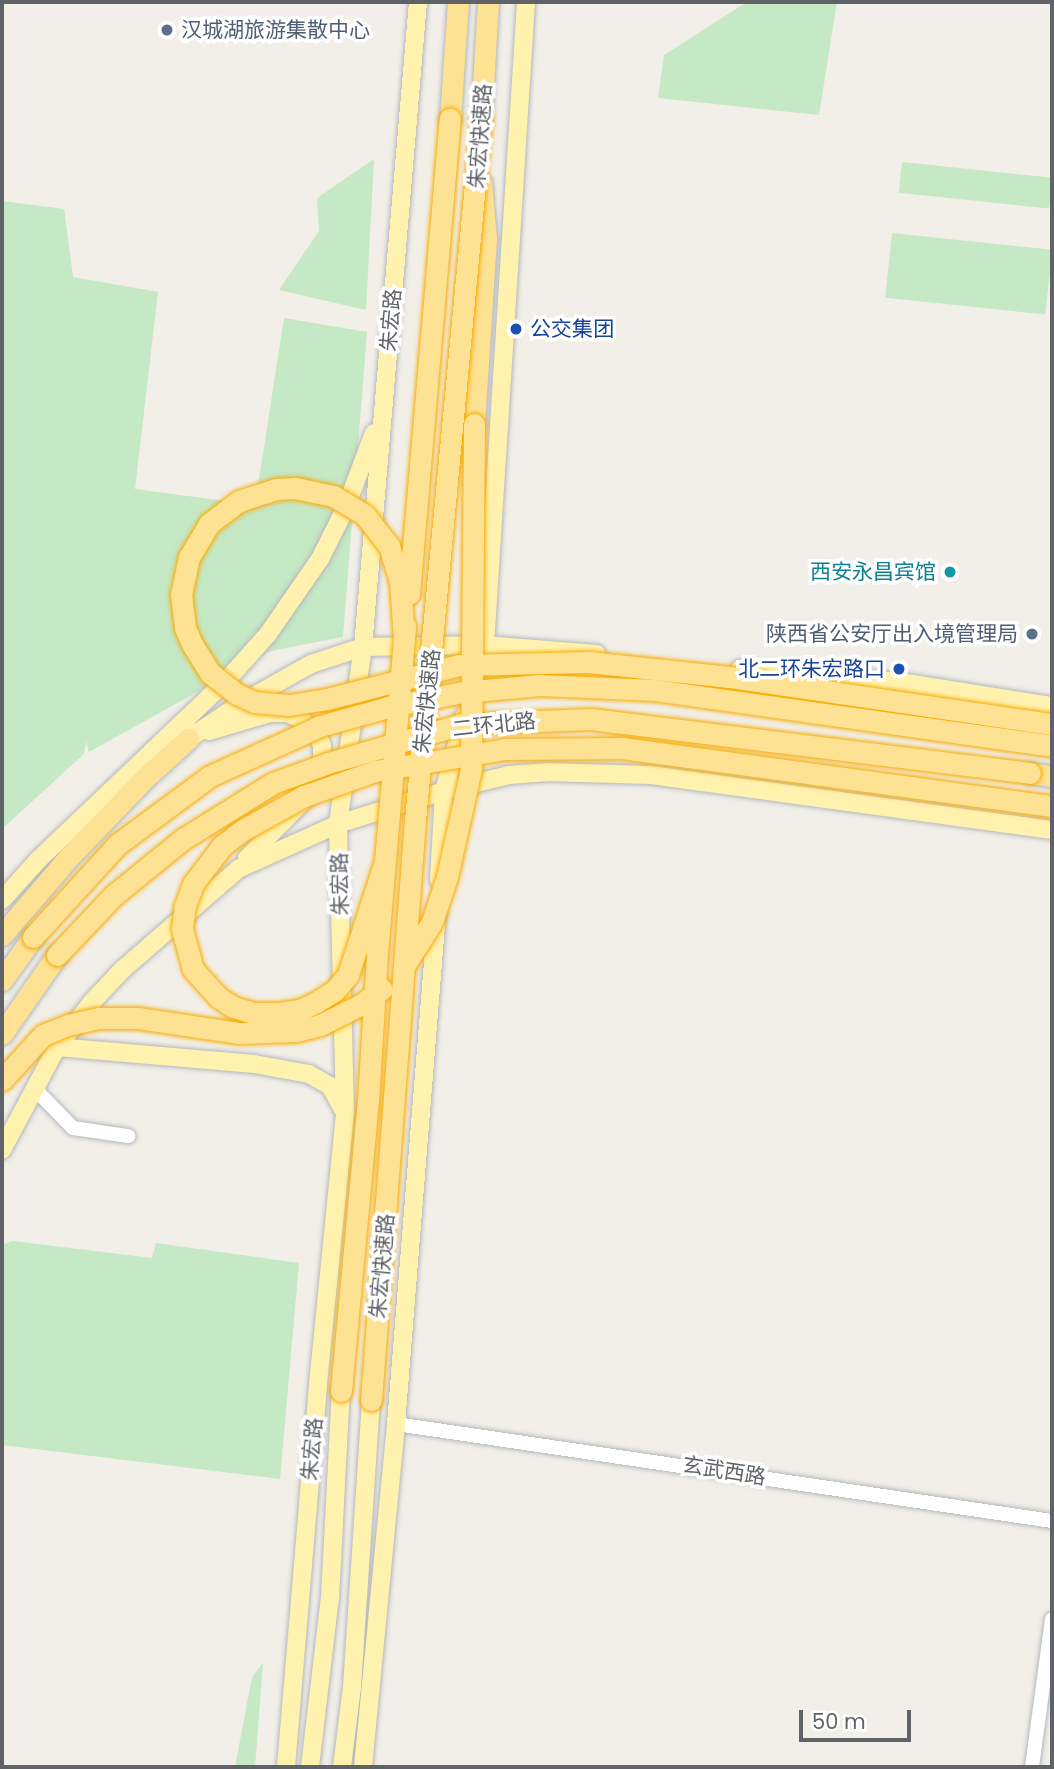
<!DOCTYPE html>
<html>
<head>
<meta charset="utf-8">
<style>
  body { margin:0 }
  #map { position:relative; width:1054px; height:1769px; overflow:hidden; background:#f1efe8; font-family:Poppins,"Noto Sans SC",sans-serif }
  div>[style] { position:absolute }
  [style*='--x'] { left:calc(var(--x)*1px); top:calc(var(--y)*1px); width:calc(var(--w)*1px); rotate:calc(var(--a)*1deg) }
  .green>* { inset:0; background:#c5e8c5; transform-origin:0 0 }
  .roads { filter:drop-shadow(0 0 2px #b5b8bc) drop-shadow(0 0 2px #b5b8bc) }
  .minor>* { height:14px; margin:-7px; padding:0 7px; transform-origin:7px; border-radius:7px; background:#fff }
  .major>* { height:18px; margin:-9px; padding:0 9px; transform-origin:9px; border-radius:9px; background:#fff2af }
  .highway>* { height:21px; margin:-10.5px; padding:0 10.5px; transform-origin:10.5px; border-radius:10.5px; background:#fde293 }
  .bridges { filter:drop-shadow(0 0 2px #f9ab00) drop-shadow(0 0 2px #f9ab00) }
  .highway-bridge>* { height:21px; margin:-10.5px; padding:0 10.5px; transform-origin:10.5px; border-radius:10.5px; background:#fde293 }
  .dots>* { width:19px; height:19px; translate:-50% -50%; box-sizing:border-box; border:4px solid #fff; border-radius:50% }
  span { translate:-50% -50%; white-space:nowrap; text-align:center; line-height:1.15; -webkit-text-stroke:7px #fff; paint-order:stroke }
  .service-label { font-size:21px; color:#4e5e75 }
  .left { translate:0 -50%; text-align:left }
  .right { translate:-100% -50%; text-align:right }
  .street-label { font-size:21px; color:#5f6368 }
  .transit-label { font-size:21px; color:#164399 }
  .culture-label { font-size:21px; color:#0d838f }
  .frame { position:absolute; inset:0; border:4px solid #5f6368; pointer-events:none }
  .scale { position:absolute; left:799px; top:1710px; width:112px; height:32px; box-sizing:border-box; border:4px solid #5f6368; border-top:0; padding-left:9px; font-size:21px; line-height:24px; white-space:nowrap; color:#5f6368; -webkit-text-stroke:5px #fff; paint-order:stroke }
</style>
</head>
<body>
<div id="map">
  <div class="green">
    <i style="clip-path:polygon(747px 2px,837px 2px,819px 115px,658px 98px,664px 55px)"></i>
    <i style="clip-path:polygon(374px 159px,366px 310px,279px 290px,319px 231px,317px 198px)"></i>
    <i style="left:902px;top:162px;width:151px;height:31px;rotate:6deg"></i>
    <i style="clip-path:polygon(2px 201px,64px 209px,73px 277px,158px 292px,135px 489px,255px 505px,284px 318px,367px 332px,343px 637px,271px 651px,89px 752px,86px 741px,84px 754px,2px 829px)"></i>
    <i style="left:892px;top:233px;width:161px;height:65px;rotate:6deg"></i>
    <i style="clip-path:polygon(13px 1241px,152px 1258px,156px 1243px,299px 1263px,280px 1479px,2px 1445px,2px 1245px)"></i>
    <i style="clip-path:polygon(263px 1663px,255px 1767px,235px 1767px,252px 1677px)"></i>
  </div>
  <div class="roads">
    <div class="minor">
      <i style="--x:34;--y:1088;--w:56;--a:45.7"></i>
      <i style="--x:73;--y:1128;--w:56;--a:8.3"></i>
      <i style="--x:396;--y:1424;--w:663;--a:8.41"></i>
      <i style="--x:1032;--y:1767;--w:149;--a:-82.3"></i>
    </div>
    <div class="major">
      <i style="--x:740;--y:669;--w:161;--a:4.6"></i>
      <i style="--x:900;--y:682;--w:154;--a:9"></i>
      <i style="--x:476;--y:675;--w:31;--a:-73"></i>
      <i style="--x:485;--y:645;--w:644;--a:-86.35"></i>
      <i style="--x:209;--y:731;--w:64;--a:-16.4"></i>
      <i style="--x:270;--y:713;--w:18;--a:0"></i>
      <i style="--x:288;--y:713;--w:16;--a:27"></i>
      <i style="--x:302;--y:720;--w:23;--a:45"></i>
      <i style="--x:318;--y:736;--w:11;--a:68"></i>
      <i style="--x:322;--y:746;--w:26;--a:90"></i>
      <i style="--x:322;--y:772;--w:16;--a:108"></i>
      <i style="--x:317;--y:787;--w:100;--a:134.6"></i>
      <i style="--x:188;--y:739;--w:69;--a:-33.7"></i>
      <i style="--x:245;--y:701;--w:76;--a:-29.3"></i>
      <i style="--x:311;--y:664;--w:55;--a:-18.1"></i>
      <i style="--x:363;--y:647;--w:122;--a:-0.9"></i>
      <i style="--x:485;--y:645;--w:112;--a:4.6"></i>
      <i style="--x:439;--y:880;--w:89;--a:-86.8"></i>
      <i style="--x:444;--y:791;--w:79;--a:-74.6"></i>
      <i style="--x:2;--y:900;--w:54;--a:-48"></i>
      <i style="--x:38;--y:860;--w:260;--a:-43.6"></i>
      <i style="--x:226;--y:681;--w:63;--a:-48.2"></i>
      <i style="--x:268;--y:634;--w:91;--a:-55.3"></i>
      <i style="--x:320;--y:559;--w:58;--a:-63.4"></i>
      <i style="--x:346;--y:507;--w:79;--a:-69.3"></i>
      <i style="--x:57;--y:1047;--w:198;--a:4.9"></i>
      <i style="--x:254;--y:1064;--w:56;--a:10.3"></i>
      <i style="--x:309;--y:1074;--w:24;--a:30"></i>
      <i style="--x:330;--y:1086;--w:26;--a:61"></i>
      <i style="--x:2;--y:1150;--w:117;--a:-61.9"></i>
      <i style="--x:57;--y:1047;--w:57;--a:-52.1"></i>
      <i style="--x:92;--y:1002;--w:44;--a:-46.8"></i>
      <i style="--x:122;--y:970;--w:154;--a:-41"></i>
      <i style="--x:238;--y:869;--w:110;--a:-24.2"></i>
      <i style="--x:338;--y:824;--w:111;--a:-17.3"></i>
      <i style="--x:444;--y:791;--w:67;--a:-13.8"></i>
      <i style="--x:509;--y:775;--w:40;--a:-4.3"></i>
      <i style="--x:549;--y:772;--w:102;--a:1.7"></i>
      <i style="--x:651;--y:775;--w:405;--a:7.8"></i>
      <i style="--x:286;--y:1767;--w:384;--a:-85.2"></i>
      <i style="--x:318;--y:1384;--w:272;--a:-84.3"></i>
      <i style="--x:345;--y:1113;--w:289;--a:-91.4"></i>
      <i style="--x:338;--y:824;--w:179;--a:-82"></i>
      <i style="--x:363;--y:647;--w:647;--a:-85.13"></i>
      <i style="--x:310;--y:1767;--w:170;--a:-83.3"></i>
      <i style="--x:330;--y:1598;--w:207;--a:-87"></i>
      <i style="--x:342;--y:1767;--w:81;--a:-82.9"></i>
      <i style="--x:352;--y:1687;--w:288;--a:-86.2"></i>
      <i style="--x:363;--y:1767;--w:345;--a:-84.5"></i>
      <i style="--x:396;--y:1424;--w:514;--a:-85.42"></i>
    </div>
    <div class="highway">
      <i style="--x:450;--y:119;--w:117;--a:-86.1"></i>
      <i style="--x:481;--y:120;--w:118;--a:-86.6"></i>
      <i style="--x:474;--y:424;--w:185;--a:-86.3"></i>
      <i style="--x:486;--y:239;--w:57;--a:-95"></i>
      <i style="--x:1030;--y:773;--w:22;--a:8"></i>
      <i style="--x:2;--y:935;--w:101;--a:-49.4"></i>
      <i style="--x:68;--y:858;--w:112;--a:-46.1"></i>
      <i style="--x:146;--y:777;--w:57;--a:-42.1"></i>
      <i style="--x:2;--y:980;--w:53;--a:-54.2"></i>
      <i style="--x:2;--y:1034;--w:96;--a:-55.2"></i>
    </div>
  </div>
  <div class="bridges">
    <div class="highway-bridge">
      <i style="--x:409;--y:594;--w:477;--a:-85.1"></i>
      <i style="--x:404;--y:640;--w:58;--a:-93.9"></i>
      <i style="--x:400;--y:582;--w:38;--a:-107"></i>
      <i style="--x:389;--y:546;--w:39;--a:-128"></i>
      <i style="--x:365;--y:515;--w:37;--a:-149"></i>
      <i style="--x:333;--y:496;--w:39;--a:-168"></i>
      <i style="--x:295;--y:488;--w:19;--a:177"></i>
      <i style="--x:276;--y:489;--w:39;--a:162"></i>
      <i style="--x:239;--y:501;--w:38;--a:143"></i>
      <i style="--x:209;--y:524;--w:39;--a:121"></i>
      <i style="--x:189;--y:557;--w:38;--a:102"></i>
      <i style="--x:181;--y:594;--w:34;--a:83"></i>
      <i style="--x:185;--y:628;--w:17;--a:66"></i>
      <i style="--x:192;--y:644;--w:34;--a:58"></i>
      <i style="--x:210;--y:673;--w:34;--a:38"></i>
      <i style="--x:237;--y:694;--w:19;--a:25"></i>
      <i style="--x:254;--y:702;--w:35;--a:5"></i>
      <i style="--x:289;--y:705;--w:38;--a:-9"></i>
      <i style="--x:327;--y:699;--w:136;--a:-14.4"></i>
      <i style="--x:459;--y:665;--w:130;--a:-1.3"></i>
      <i style="--x:589;--y:662;--w:141;--a:6.1"></i>
      <i style="--x:729;--y:677;--w:326;--a:8.3"></i>
      <i style="--x:384;--y:864;--w:117;--a:108"></i>
      <i style="--x:348;--y:975;--w:21;--a:131"></i>
      <i style="--x:334;--y:991;--w:22;--a:148"></i>
      <i style="--x:315;--y:1003;--w:17;--a:156"></i>
      <i style="--x:299;--y:1010;--w:21;--a:172"></i>
      <i style="--x:278;--y:1013;--w:24;--a:180"></i>
      <i style="--x:254;--y:1013;--w:22;--a:-164"></i>
      <i style="--x:233;--y:1007;--w:18;--a:-146"></i>
      <i style="--x:218;--y:997;--w:38;--a:-132"></i>
      <i style="--x:193;--y:969;--w:41;--a:-105.4"></i>
      <i style="--x:182;--y:929;--w:23;--a:-83"></i>
      <i style="--x:185;--y:906;--w:23;--a:-70"></i>
      <i style="--x:193;--y:884;--w:48;--a:-52.7"></i>
      <i style="--x:222;--y:846;--w:24;--a:-38"></i>
      <i style="--x:241;--y:831;--w:72;--a:-29.1"></i>
      <i style="--x:304;--y:796;--w:75;--a:-19.4"></i>
      <i style="--x:375;--y:771;--w:132;--a:-9.6"></i>
      <i style="--x:505;--y:749;--w:117;--a:-0.5"></i>
      <i style="--x:622;--y:748;--w:434;--a:7.7"></i>
      <i style="--x:33;--y:937;--w:126;--a:-47.6"></i>
      <i style="--x:118;--y:844;--w:114;--a:-36.5"></i>
      <i style="--x:210;--y:776;--w:121;--a:-24.4"></i>
      <i style="--x:320;--y:726;--w:75;--a:-15.5"></i>
      <i style="--x:392;--y:706;--w:72;--a:-11.2"></i>
      <i style="--x:463;--y:692;--w:77;--a:-5.2"></i>
      <i style="--x:540;--y:685;--w:115;--a:2.5"></i>
      <i style="--x:655;--y:690;--w:401;--a:8"></i>
      <i style="--x:57;--y:955;--w:83;--a:-46.5"></i>
      <i style="--x:114;--y:895;--w:89;--a:-39.1"></i>
      <i style="--x:183;--y:839;--w:106;--a:-31.9"></i>
      <i style="--x:273;--y:783;--w:59;--a:-20"></i>
      <i style="--x:328;--y:763;--w:140;--a:-16.2"></i>
      <i style="--x:462;--y:724;--w:129;--a:-2.2"></i>
      <i style="--x:591;--y:719;--w:442;--a:7"></i>
      <i style="--x:404;--y:966;--w:52;--a:-57.5"></i>
      <i style="--x:432;--y:922;--w:47;--a:-71.6"></i>
      <i style="--x:447;--y:877;--w:111;--a:-77.5"></i>
      <i style="--x:471;--y:769;--w:345;--a:-89.5"></i>
      <i style="--x:2;--y:1080;--w:61;--a:-47.7"></i>
      <i style="--x:43;--y:1035;--w:27;--a:-22"></i>
      <i style="--x:68;--y:1025;--w:32;--a:-13"></i>
      <i style="--x:99;--y:1018;--w:39;--a:0"></i>
      <i style="--x:138;--y:1018;--w:103;--a:8.4"></i>
      <i style="--x:240;--y:1033;--w:56;--a:-2"></i>
      <i style="--x:296;--y:1031;--w:25;--a:-14"></i>
      <i style="--x:320;--y:1025;--w:45;--a:-26.6"></i>
      <i style="--x:360;--y:1005;--w:27;--a:-36"></i>
      <i style="--x:341;--y:1391;--w:291;--a:-84.7"></i>
      <i style="--x:368;--y:1101;--w:147;--a:-86.5"></i>
      <i style="--x:377;--y:954;--w:329;--a:-85.1"></i>
      <i style="--x:371;--y:1400;--w:582;--a:-85.66"></i>
      <i style="--x:415;--y:820;--w:703;--a:-84.61"></i>
    </div>
  </div>
  <div class="dots">
    <i style="left:167px;top:30px;background:#5c6f8a"></i>
    <i style="left:516px;top:329px;background:#1a4fb4"></i>
    <i style="left:950px;top:572px;background:#0f9aa8"></i>
    <i style="left:1032px;top:634px;background:#5c6f8a"></i>
    <i style="left:899px;top:669px;background:#1a4fb4"></i>
  </div>
  <div class="service-label">
    <span class="left" style="left:181px;top:30px">汉城湖旅游集散中心</span>
    <span class="right" style="left:1018px;top:634px">陕西省公安厅出入境管理局</span>
  </div>
  <div class="street-label">
    <span style="left:480px;top:136px;rotate:-86deg">朱宏快速路</span>
    <span style="left:391px;top:320px;rotate:-85deg">朱宏路</span>
    <span style="left:427px;top:701px;rotate:-84deg">朱宏快速路</span>
    <span style="left:494px;top:725px;rotate:-6deg">二环北路</span>
    <span style="left:340px;top:884px;rotate:-91deg">朱宏路</span>
    <span style="left:382px;top:1266px;rotate:-85deg">朱宏快速路</span>
    <span style="left:312px;top:1449px;rotate:-85deg">朱宏路</span>
    <span style="left:724px;top:1471px;rotate:9deg">玄武西路</span>
  </div>
  <div class="transit-label">
    <span class="left" style="left:530px;top:329px">公交集团</span>
    <span class="right" style="left:885px;top:669px">北二环朱宏路口</span>
  </div>
  <div class="culture-label">
    <span class="right" style="left:936px;top:572px">西安永昌宾馆</span>
  </div>
  <div class="frame"></div>
  <div class="scale">50 m</div>
</div>
</body>
</html>
